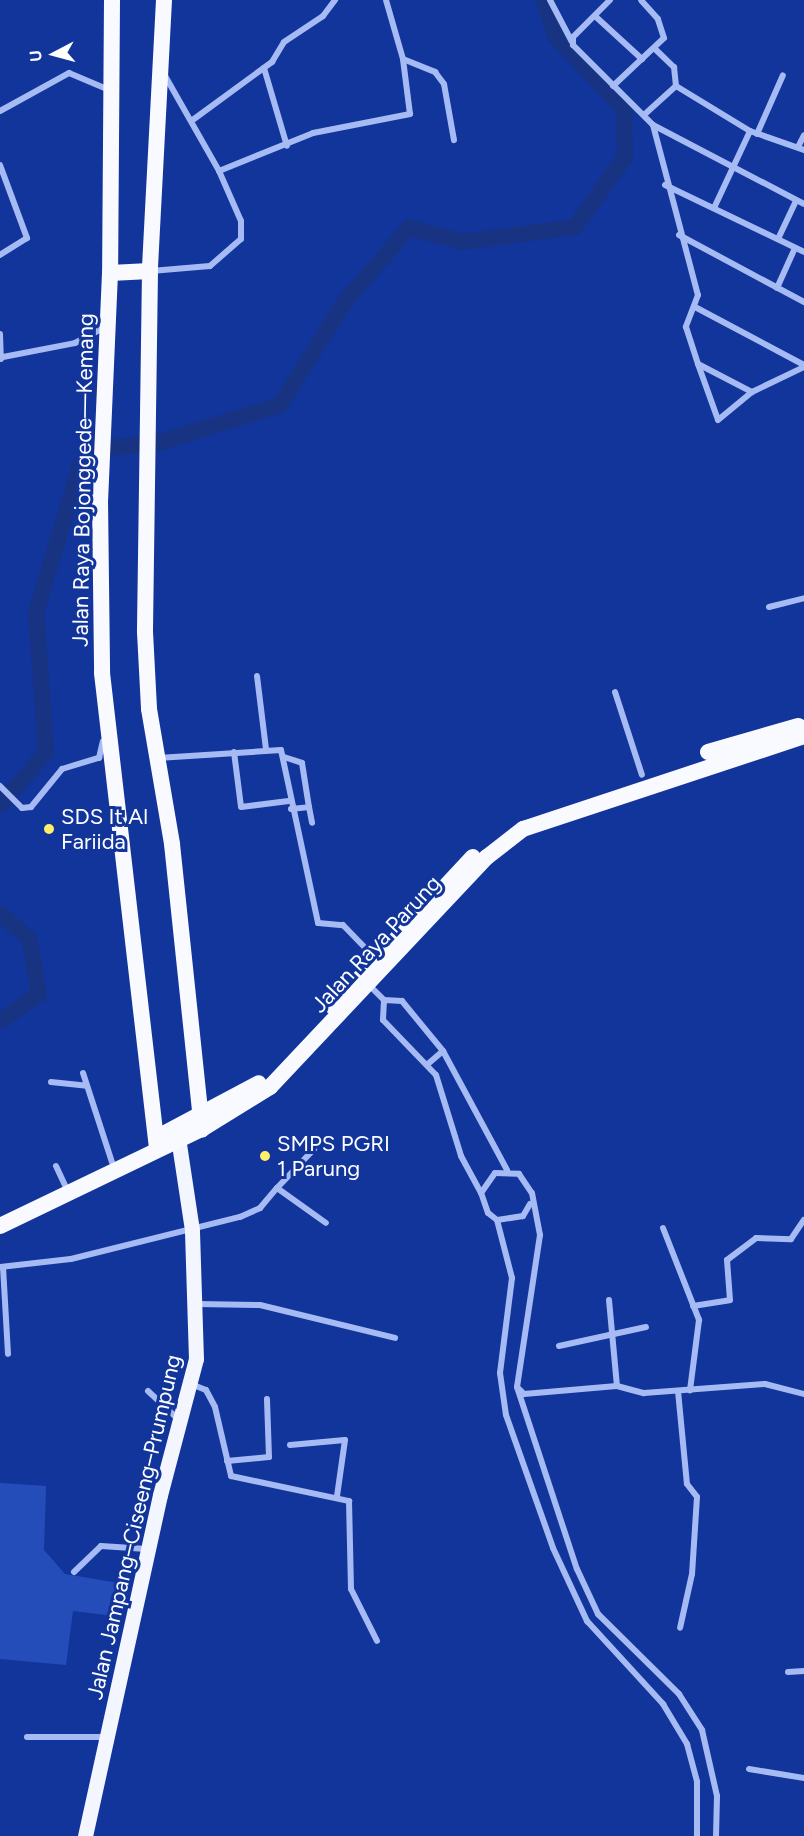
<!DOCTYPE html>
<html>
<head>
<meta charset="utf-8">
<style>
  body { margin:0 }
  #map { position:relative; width:804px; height:1836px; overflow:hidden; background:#12359b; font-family:Figtree,sans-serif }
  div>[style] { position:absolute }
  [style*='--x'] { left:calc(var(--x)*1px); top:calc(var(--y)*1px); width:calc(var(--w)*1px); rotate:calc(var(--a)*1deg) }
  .green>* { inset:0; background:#254db9 }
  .river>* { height:16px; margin:-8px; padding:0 8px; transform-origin:8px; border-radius:8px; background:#183381 }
  .minor>* { height:6px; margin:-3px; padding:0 3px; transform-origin:3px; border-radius:3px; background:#a6bbf4 }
  .primary>* { height:15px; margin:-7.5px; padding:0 7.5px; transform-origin:7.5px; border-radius:7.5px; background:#f3f5ff }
  .trunk>* { height:16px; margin:-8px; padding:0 8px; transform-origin:8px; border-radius:8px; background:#f9faff }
  .dots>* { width:16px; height:16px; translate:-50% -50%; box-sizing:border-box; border:3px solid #12359b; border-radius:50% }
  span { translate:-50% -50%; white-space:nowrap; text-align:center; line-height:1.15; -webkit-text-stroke:6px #12359b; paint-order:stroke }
  .street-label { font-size:22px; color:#fff }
  .poi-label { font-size:22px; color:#fff }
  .left { translate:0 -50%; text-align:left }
  .north { position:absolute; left:24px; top:24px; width:60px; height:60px; -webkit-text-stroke:4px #12359b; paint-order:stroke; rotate:264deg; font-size:16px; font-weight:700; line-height:24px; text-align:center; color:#fff }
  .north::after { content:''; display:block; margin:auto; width:21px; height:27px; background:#fff; clip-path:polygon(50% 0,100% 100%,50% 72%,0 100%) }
</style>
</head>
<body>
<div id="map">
  <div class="green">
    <i style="clip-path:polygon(0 1483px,46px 1486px,44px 1550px,65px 1574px,130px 1585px,123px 1617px,73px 1611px,66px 1665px,0 1659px)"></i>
  </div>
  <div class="river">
    <i style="--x:0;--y:805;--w:70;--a:-49"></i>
    <i style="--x:46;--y:752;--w:139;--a:-94.1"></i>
    <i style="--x:36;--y:613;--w:154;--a:-73.4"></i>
    <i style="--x:80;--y:465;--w:20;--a:-49"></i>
    <i style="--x:93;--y:450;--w:68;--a:-6.7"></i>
    <i style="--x:161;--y:442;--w:125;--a:-17.3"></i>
    <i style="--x:280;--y:405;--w:124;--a:-57.8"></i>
    <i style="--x:346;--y:300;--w:96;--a:-48.8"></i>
    <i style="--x:409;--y:228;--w:56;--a:14.5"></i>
    <i style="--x:463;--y:242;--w:113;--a:-7.6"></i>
    <i style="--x:575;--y:227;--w:86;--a:-54.5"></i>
    <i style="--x:625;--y:157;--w:48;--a:-91.2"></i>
    <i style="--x:624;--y:109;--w:100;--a:-133.4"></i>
    <i style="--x:555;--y:36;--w:38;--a:-107"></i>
    <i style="--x:0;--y:914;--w:38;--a:40"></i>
    <i style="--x:29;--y:938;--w:57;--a:79.9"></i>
    <i style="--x:39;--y:994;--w:47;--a:145.3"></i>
  </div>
  <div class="minor">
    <i style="--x:550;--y:0;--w:47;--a:62.4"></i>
    <i style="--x:610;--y:0;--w:52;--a:135"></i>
    <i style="--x:573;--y:37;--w:8;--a:90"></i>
    <i style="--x:573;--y:45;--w:113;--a:45"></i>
    <i style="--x:653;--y:125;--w:176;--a:75.2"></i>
    <i style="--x:698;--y:295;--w:34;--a:111"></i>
    <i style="--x:686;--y:327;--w:39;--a:72"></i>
    <i style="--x:698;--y:364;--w:61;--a:27.4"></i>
    <i style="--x:752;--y:392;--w:58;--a:-25.7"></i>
    <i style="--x:595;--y:16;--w:64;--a:42.5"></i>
    <i style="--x:654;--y:48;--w:28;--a:44"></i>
    <i style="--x:674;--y:67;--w:19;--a:84"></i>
    <i style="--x:403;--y:59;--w:35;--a:22"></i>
    <i style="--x:435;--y:72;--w:15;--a:53"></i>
    <i style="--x:444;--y:84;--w:57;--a:79.9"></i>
    <i style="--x:264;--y:68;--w:81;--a:73.6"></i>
    <i style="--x:164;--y:74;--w:112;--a:60.4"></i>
    <i style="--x:219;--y:171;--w:101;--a:-22"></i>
    <i style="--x:313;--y:133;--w:99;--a:-11.1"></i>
    <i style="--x:410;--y:114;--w:55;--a:-97.3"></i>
    <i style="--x:403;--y:59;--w:61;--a:-106.1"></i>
    <i style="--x:613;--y:86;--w:70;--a:-43.3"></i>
    <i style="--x:664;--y:38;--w:20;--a:-108"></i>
    <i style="--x:658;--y:19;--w:25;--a:-132"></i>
    <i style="--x:0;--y:111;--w:79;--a:-28.8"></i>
    <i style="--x:69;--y:73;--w:38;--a:23"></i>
    <i style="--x:645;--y:114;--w:42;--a:-42.1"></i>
    <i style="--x:676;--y:86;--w:87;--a:31.3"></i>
    <i style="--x:750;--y:131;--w:57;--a:19.4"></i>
    <i style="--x:194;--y:119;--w:97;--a:-36.2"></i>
    <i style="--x:272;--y:62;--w:23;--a:-59"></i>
    <i style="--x:284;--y:42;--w:47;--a:-33.7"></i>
    <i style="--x:323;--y:16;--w:20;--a:-53"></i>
    <i style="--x:653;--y:125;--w:170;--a:27.6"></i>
    <i style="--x:757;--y:134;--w:64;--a:-66.2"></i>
    <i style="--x:798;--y:147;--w:13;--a:-63"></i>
    <i style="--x:0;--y:165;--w:78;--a:69.7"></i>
    <i style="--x:27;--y:238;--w:32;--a:148"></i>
    <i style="--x:665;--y:185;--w:154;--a:25.7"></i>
    <i style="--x:714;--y:208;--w:85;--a:-64.9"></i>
    <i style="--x:679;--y:235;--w:142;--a:28.2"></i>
    <i style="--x:778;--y:239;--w:42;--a:-64.7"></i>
    <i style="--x:151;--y:271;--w:59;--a:-4.8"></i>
    <i style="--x:210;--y:266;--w:41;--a:-41.1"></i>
    <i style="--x:241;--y:239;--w:18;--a:-90"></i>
    <i style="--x:241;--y:221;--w:55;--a:-113.7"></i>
    <i style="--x:777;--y:288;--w:44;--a:-65.8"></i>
    <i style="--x:695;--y:307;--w:123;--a:28"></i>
    <i style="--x:0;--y:334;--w:25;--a:88"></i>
    <i style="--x:3;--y:357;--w:73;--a:-11"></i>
    <i style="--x:75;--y:343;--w:34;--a:-28"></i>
    <i style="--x:698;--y:364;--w:59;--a:70.3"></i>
    <i style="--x:718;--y:420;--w:44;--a:-39.5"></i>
    <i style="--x:769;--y:607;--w:36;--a:-14"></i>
    <i style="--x:257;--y:676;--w:74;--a:83"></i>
    <i style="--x:615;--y:692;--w:87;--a:72"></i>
    <i style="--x:234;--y:752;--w:55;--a:82.7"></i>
    <i style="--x:241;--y:807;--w:48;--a:-7.1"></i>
    <i style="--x:284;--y:757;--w:19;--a:18"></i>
    <i style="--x:302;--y:763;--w:45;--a:81"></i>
    <i style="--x:158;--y:758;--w:123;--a:-3.7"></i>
    <i style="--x:281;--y:750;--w:177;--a:77.9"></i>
    <i style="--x:318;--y:923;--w:25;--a:5"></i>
    <i style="--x:343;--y:925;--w:47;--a:45.9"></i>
    <i style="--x:0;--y:786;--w:31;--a:45"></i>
    <i style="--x:22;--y:808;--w:9;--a:-6"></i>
    <i style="--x:31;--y:807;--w:49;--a:-50.8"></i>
    <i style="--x:62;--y:769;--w:39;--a:-17"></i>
    <i style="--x:99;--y:758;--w:17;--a:-77"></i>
    <i style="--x:291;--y:809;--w:18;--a:-6"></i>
    <i style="--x:309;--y:807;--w:16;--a:79"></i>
    <i style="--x:369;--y:985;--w:21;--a:45"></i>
    <i style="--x:384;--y:1000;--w:20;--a:93"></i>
    <i style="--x:383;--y:1020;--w:76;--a:46.1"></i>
    <i style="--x:436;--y:1075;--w:85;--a:72.8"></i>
    <i style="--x:461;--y:1156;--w:42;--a:61.6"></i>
    <i style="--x:384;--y:1000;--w:18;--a:3"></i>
    <i style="--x:402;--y:1001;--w:65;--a:50.6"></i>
    <i style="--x:443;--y:1051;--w:135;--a:61.7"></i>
    <i style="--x:429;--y:1063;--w:18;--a:-41"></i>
    <i style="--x:83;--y:1073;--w:94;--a:72"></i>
    <i style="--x:51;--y:1082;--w:36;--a:6"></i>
    <i style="--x:56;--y:1166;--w:21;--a:65"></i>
    <i style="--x:277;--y:1188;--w:54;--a:-46.5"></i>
    <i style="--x:530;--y:1204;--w:14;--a:120"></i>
    <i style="--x:523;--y:1216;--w:26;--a:171"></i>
    <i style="--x:497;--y:1220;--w:11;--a:-142"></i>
    <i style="--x:488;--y:1213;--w:21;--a:-109"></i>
    <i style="--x:481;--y:1193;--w:24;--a:-55"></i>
    <i style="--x:495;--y:1173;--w:24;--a:2"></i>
    <i style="--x:519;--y:1174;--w:23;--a:56"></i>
    <i style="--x:532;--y:1193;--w:43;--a:79.2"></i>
    <i style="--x:540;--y:1235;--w:154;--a:98.6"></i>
    <i style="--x:517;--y:1387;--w:192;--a:71.8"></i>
    <i style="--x:577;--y:1569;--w:50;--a:65"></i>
    <i style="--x:598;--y:1614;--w:114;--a:44.6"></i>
    <i style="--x:679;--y:1694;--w:43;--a:57.4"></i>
    <i style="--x:702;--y:1730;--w:68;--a:77.2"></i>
    <i style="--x:717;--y:1796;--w:40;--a:91.4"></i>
    <i style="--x:497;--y:1220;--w:60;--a:75.5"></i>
    <i style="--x:512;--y:1278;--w:96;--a:97.2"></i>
    <i style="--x:500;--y:1373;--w:42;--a:81.9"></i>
    <i style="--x:506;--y:1415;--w:141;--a:70.5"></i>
    <i style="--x:553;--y:1548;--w:81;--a:65"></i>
    <i style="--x:587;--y:1621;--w:113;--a:47.5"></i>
    <i style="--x:663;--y:1704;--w:47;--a:59"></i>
    <i style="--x:687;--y:1744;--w:39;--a:75"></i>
    <i style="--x:697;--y:1782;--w:54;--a:90"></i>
    <i style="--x:663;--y:1228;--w:99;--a:68.6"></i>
    <i style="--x:699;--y:1320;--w:71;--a:97.3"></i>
    <i style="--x:0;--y:1267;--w:71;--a:-6.4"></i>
    <i style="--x:71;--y:1259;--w:174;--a:-14"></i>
    <i style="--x:240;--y:1217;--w:22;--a:-24"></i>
    <i style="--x:260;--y:1208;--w:26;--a:-50"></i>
    <i style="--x:277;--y:1188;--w:60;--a:35.5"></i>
    <i style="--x:3;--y:1267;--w:87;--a:86.7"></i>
    <i style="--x:609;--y:1300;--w:86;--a:84.7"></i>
    <i style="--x:198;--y:1304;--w:62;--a:0.9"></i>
    <i style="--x:260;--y:1305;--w:139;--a:13.7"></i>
    <i style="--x:693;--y:1306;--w:37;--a:-9"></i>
    <i style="--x:730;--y:1300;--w:40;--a:-94.3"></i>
    <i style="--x:727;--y:1260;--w:36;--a:-37"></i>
    <i style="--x:756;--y:1238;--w:35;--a:2"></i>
    <i style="--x:791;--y:1239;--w:23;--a:-56"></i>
    <i style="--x:559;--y:1346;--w:89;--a:-12.3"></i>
    <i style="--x:191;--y:1384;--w:16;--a:22"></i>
    <i style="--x:206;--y:1390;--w:19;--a:62"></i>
    <i style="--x:215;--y:1407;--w:71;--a:76.9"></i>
    <i style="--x:231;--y:1476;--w:121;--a:12"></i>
    <i style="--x:349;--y:1501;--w:88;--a:88.7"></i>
    <i style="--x:351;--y:1589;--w:58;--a:63.4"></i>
    <i style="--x:519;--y:1389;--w:7;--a:45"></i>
    <i style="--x:524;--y:1394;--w:93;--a:-4.9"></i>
    <i style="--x:617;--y:1386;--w:28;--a:15"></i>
    <i style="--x:644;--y:1393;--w:121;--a:-4.3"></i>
    <i style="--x:765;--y:1384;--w:40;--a:14.4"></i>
    <i style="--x:148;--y:1391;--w:41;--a:43"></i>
    <i style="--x:678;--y:1391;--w:93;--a:84.5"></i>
    <i style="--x:687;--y:1484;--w:16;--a:52"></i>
    <i style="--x:697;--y:1497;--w:77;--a:93.7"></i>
    <i style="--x:692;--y:1574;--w:55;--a:102.5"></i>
    <i style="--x:290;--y:1445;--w:55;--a:-5.2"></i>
    <i style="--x:345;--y:1440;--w:57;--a:98.1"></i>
    <i style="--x:227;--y:1461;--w:42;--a:-5.4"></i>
    <i style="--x:269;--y:1457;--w:58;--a:-92"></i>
    <i style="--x:74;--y:1572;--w:37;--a:-44"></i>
    <i style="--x:101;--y:1546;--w:46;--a:3.7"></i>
    <i style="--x:788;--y:1672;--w:16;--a:-4"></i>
    <i style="--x:27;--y:1737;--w:79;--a:0"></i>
    <i style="--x:749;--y:1769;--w:56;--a:9.3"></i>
  </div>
  <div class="primary">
    <i style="--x:85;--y:1836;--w:349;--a:-77.6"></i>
    <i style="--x:160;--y:1495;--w:141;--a:-75.2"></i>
    <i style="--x:196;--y:1359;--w:129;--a:-91.8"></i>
    <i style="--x:192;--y:1230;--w:100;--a:-98.6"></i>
  </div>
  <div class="trunk">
    <i style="--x:112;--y:0;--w:273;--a:90.4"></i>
    <i style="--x:110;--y:273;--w:227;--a:92.5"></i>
    <i style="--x:100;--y:500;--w:173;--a:89.3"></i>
    <i style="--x:102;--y:673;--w:479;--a:83.4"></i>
    <i style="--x:164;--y:0;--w:271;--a:93"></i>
    <i style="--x:150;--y:271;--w:361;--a:90.8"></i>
    <i style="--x:145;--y:632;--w:77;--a:87"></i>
    <i style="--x:149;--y:709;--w:137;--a:80.3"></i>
    <i style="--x:172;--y:844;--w:287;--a:84"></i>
    <i style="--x:110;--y:273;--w:40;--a:-2.9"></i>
    <i style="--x:708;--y:752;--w:94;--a:-16.1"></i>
    <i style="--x:333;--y:1007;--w:205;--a:-47"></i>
    <i style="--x:165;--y:1133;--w:106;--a:-28"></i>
    <i style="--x:0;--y:1226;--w:224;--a:-25.7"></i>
    <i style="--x:202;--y:1129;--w:80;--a:-31.7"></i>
    <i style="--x:270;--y:1087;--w:316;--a:-46.7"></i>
    <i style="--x:487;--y:857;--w:46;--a:-37.9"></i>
    <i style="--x:523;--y:829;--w:296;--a:-18.3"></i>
  </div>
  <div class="dots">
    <i style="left:49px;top:829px;background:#ffef69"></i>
    <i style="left:265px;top:1156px;background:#ffef69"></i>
  </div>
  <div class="street-label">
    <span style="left:83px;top:480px;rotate:-89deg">Jalan Raya Bojonggede—Kemang</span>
    <span style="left:376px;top:944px;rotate:-47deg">Jalan Raya Parung</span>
    <span style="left:134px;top:1527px;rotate:-77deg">Jalan Jampang–Ciseeng–Prumpung</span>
  </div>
  <div class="poi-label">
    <span class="left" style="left:61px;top:829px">SDS It Al<br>Fariida</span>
    <span class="left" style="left:277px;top:1156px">SMPS PGRI<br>1 Parung</span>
  </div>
  <div class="north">U</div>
</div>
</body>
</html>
